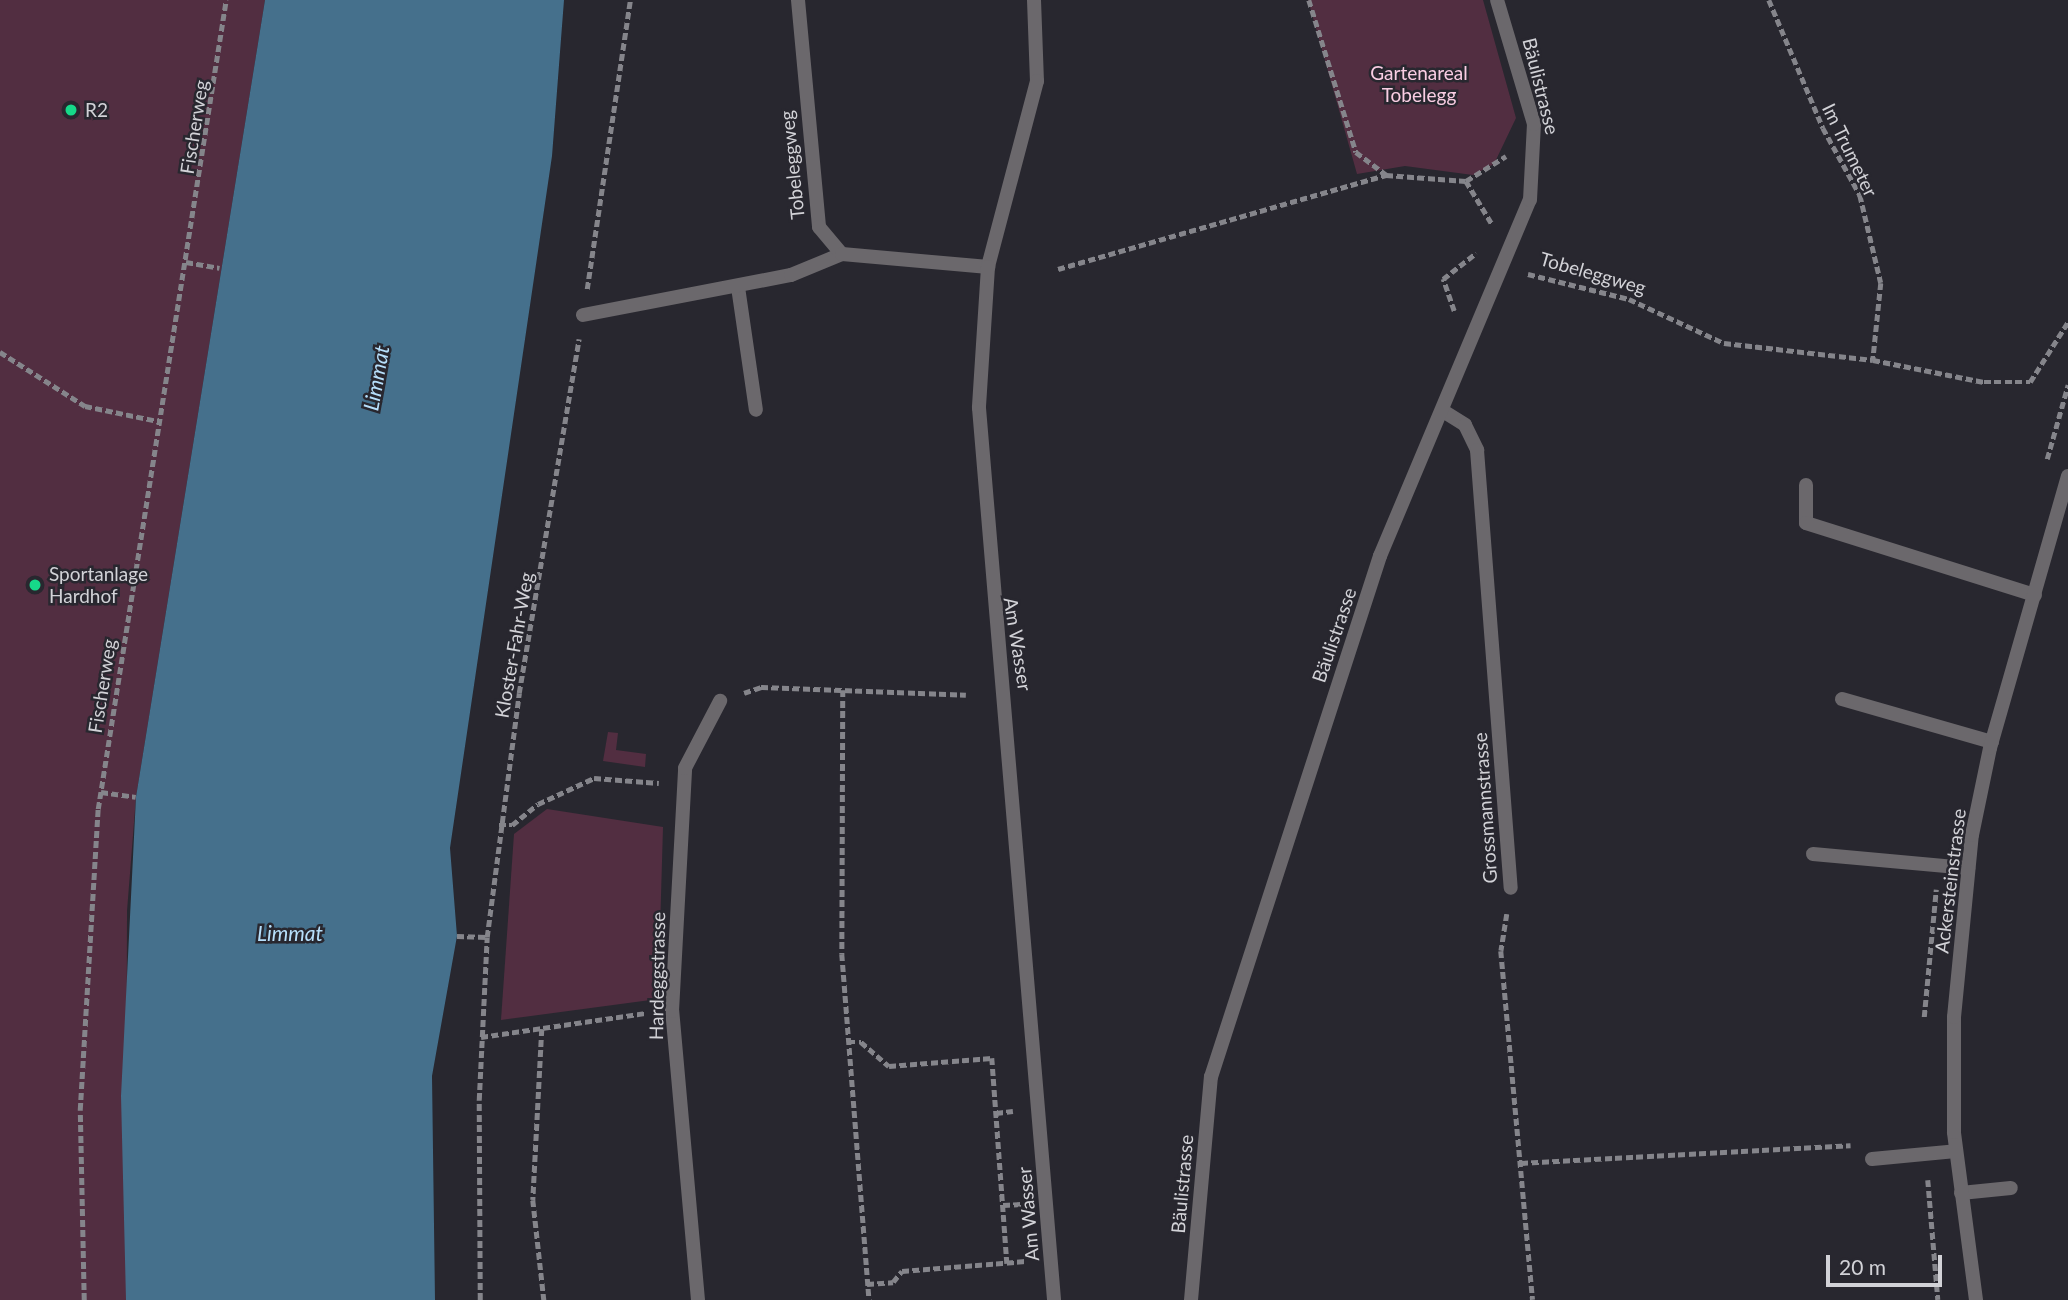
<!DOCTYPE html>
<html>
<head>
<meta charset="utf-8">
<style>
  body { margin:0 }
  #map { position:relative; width:2068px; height:1300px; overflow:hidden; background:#28272f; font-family:Lato,sans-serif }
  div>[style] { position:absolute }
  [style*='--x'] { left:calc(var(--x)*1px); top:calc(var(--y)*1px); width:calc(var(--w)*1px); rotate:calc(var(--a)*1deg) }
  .green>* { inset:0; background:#522e41 }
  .water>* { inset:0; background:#45708c }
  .path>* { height:4.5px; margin-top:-2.25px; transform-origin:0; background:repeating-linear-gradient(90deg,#85858b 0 7px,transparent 0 10.5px) }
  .service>* { height:14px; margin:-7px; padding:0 7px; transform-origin:7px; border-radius:7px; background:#6b686c }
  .minor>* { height:14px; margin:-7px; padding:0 7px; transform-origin:7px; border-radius:7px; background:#6b686c }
  .tertiary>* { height:14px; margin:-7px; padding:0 7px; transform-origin:7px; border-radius:7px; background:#6b686c }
  .dots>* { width:19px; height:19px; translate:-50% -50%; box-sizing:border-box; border:4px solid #28272f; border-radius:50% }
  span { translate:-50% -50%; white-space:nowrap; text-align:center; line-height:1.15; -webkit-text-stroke:5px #28272f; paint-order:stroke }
  .park-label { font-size:19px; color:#f9cde3 }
  .street-label { font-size:19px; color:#d2d2d7 }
  .poi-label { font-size:19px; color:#d2d2d7 }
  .left { translate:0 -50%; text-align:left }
  .water-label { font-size:21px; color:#b7dffb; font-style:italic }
  .scale { position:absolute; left:1826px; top:1255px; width:116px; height:32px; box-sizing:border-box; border:4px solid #d2d2d7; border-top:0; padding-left:9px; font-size:21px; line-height:24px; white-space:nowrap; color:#d2d2d7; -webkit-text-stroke:5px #28272f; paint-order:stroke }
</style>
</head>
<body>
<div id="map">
  <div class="green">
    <i style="clip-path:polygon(0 0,265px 0,136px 797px,127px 911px,126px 1300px,0 1300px)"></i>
    <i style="clip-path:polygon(1308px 0,1483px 0,1516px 118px,1494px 164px,1473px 175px,1405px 166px,1357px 174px)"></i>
    <i style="clip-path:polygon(608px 732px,618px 733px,616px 750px,646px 754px,645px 767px,603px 761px)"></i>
    <i style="clip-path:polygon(547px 809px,663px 827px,658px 999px,501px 1020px,514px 834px)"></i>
  </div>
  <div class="water">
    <i style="clip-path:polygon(265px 0,564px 0,552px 156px,450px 848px,457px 936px,432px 1076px,435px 1300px,126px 1300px,121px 1096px,136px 797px)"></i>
  </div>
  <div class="path">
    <i style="--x:1309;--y:0;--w:159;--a:72.8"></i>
    <i style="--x:1356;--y:152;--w:38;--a:37"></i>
    <i style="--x:1769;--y:0;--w:139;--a:67.1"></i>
    <i style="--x:1823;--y:128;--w:77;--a:61.1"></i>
    <i style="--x:1860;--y:195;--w:90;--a:76.6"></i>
    <i style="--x:1881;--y:283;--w:77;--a:95.9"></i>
    <i style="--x:1466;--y:181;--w:47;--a:-32"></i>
    <i style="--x:186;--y:262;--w:34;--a:10"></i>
    <i style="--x:1058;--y:269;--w:341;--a:-16"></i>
    <i style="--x:1386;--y:175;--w:80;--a:4.3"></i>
    <i style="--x:1466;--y:181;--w:50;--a:58.8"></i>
    <i style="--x:1528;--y:274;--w:104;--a:13.9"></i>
    <i style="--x:1629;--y:299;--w:105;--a:24.9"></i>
    <i style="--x:1724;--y:343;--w:150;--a:6.5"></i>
    <i style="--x:1873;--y:360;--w:113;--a:11.2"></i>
    <i style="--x:1984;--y:382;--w:46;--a:0"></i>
    <i style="--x:2030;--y:382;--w:71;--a:-57.7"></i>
    <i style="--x:587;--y:289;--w:292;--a:-81.5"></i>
    <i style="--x:1454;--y:311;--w:34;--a:-109"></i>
    <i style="--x:1443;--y:279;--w:42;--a:-38.2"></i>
    <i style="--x:0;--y:352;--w:101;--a:32.4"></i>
    <i style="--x:85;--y:406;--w:75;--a:11.6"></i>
    <i style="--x:2047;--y:459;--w:77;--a:-74.2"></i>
    <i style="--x:843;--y:690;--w:264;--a:90.2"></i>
    <i style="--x:842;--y:954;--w:347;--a:85.5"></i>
    <i style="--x:744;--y:693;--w:18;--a:-19"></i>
    <i style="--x:761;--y:687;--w:205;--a:2.2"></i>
    <i style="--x:101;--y:792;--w:35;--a:8"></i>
    <i style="--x:499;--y:825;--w:13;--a:0"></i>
    <i style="--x:512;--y:825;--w:33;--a:-39"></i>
    <i style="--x:538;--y:804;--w:62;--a:-24.9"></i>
    <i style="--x:594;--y:778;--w:65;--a:4.4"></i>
    <i style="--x:1507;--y:914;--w:37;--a:99"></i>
    <i style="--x:1501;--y:951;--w:350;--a:84.8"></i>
    <i style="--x:457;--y:936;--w:30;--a:2"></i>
    <i style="--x:1924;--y:1017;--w:128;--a:-84.6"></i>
    <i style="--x:542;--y:1029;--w:171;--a:93"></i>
    <i style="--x:533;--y:1200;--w:101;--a:83.7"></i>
    <i style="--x:481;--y:1037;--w:167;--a:-8.3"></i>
    <i style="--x:848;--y:1042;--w:13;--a:0"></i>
    <i style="--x:861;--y:1042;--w:37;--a:41"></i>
    <i style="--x:889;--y:1066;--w:103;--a:-4.4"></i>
    <i style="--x:992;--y:1058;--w:206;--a:85.8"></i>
    <i style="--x:996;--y:1113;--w:17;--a:-7"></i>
    <i style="--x:1521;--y:1163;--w:330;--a:-3.1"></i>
    <i style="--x:1928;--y:1180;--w:120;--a:85.2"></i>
    <i style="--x:1003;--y:1205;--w:18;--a:-3"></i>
    <i style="--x:867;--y:1284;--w:26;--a:-4"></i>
    <i style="--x:893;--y:1282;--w:14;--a:-51"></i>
    <i style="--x:902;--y:1271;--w:124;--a:-4.6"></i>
    <i style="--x:84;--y:1300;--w:190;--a:-91.2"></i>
    <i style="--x:80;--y:1110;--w:302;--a:-86.6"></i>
    <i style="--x:98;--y:809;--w:819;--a:-81.01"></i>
    <i style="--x:480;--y:1300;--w:200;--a:-90.3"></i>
    <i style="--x:479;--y:1100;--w:163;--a:-87.2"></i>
    <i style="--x:487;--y:937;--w:246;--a:-82.5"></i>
    <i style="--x:519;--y:693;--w:359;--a:-80.4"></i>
  </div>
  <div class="service">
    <i style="--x:738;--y:287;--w:124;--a:81.7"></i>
    <i style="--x:583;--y:315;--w:212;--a:-10.9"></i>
    <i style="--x:791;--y:275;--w:55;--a:-22.4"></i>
    <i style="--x:1806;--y:485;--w:38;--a:90"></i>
    <i style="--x:1806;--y:523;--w:240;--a:17.5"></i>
    <i style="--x:1842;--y:699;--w:156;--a:16"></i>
    <i style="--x:1813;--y:854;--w:156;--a:5.2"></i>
    <i style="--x:1872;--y:1159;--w:84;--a:-5.4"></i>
    <i style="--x:1961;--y:1193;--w:50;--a:-5.7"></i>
  </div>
  <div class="minor">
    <i style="--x:798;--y:0;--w:228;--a:84.7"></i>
    <i style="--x:819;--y:227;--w:35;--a:50"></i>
    <i style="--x:842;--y:254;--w:147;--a:5.1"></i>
    <i style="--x:1443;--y:411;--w:26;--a:32"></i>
    <i style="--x:1465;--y:425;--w:28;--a:64"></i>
    <i style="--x:1477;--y:450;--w:439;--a:85.6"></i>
    <i style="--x:698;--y:1300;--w:290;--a:-95.1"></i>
    <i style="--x:672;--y:1011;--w:243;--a:-86.9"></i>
    <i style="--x:685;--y:768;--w:76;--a:-62.4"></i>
    <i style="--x:1191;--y:1300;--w:224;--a:-84.9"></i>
    <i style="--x:1211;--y:1077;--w:548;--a:-72.03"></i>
    <i style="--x:1380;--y:556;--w:386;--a:-67.2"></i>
    <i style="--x:1530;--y:200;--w:76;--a:-87"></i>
    <i style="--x:1534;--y:124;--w:129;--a:-106.6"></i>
    <i style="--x:1976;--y:1300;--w:169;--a:-97.5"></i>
    <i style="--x:1954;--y:1132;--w:115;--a:-90"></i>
    <i style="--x:1954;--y:1017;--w:183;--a:-84.4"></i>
    <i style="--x:1972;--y:835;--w:89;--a:-78.3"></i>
    <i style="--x:1990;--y:748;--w:283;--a:-74"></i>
  </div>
  <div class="tertiary">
    <i style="--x:1034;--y:0;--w:81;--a:87.9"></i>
    <i style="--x:1037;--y:81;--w:192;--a:104.8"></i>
    <i style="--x:988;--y:267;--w:141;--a:93.7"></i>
    <i style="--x:979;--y:408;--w:895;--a:85.19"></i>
  </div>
  <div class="dots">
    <i style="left:71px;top:110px;background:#16d989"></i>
    <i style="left:35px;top:585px;background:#16d989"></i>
  </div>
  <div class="park-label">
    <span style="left:1419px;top:84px">Gartenareal<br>Tobelegg</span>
  </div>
  <div class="street-label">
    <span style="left:1541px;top:86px;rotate:76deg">Bäulistrasse</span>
    <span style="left:194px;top:127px;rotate:-81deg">Fischerweg</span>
    <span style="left:1850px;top:150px;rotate:64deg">Im Trumeter</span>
    <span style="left:792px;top:165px;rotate:-96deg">Tobeleggweg</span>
    <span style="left:1593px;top:273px;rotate:16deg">Tobeleggweg</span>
    <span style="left:1334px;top:635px;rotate:-71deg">Bäulistrasse</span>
    <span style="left:1018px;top:644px;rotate:81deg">Am Wasser</span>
    <span style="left:514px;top:645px;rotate:-80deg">Kloster-Fahr-Weg</span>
    <span style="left:102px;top:686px;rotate:-81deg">Fischerweg</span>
    <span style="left:1485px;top:808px;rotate:-94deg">Grossmannstrasse</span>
    <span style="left:1950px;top:881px;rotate:-83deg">Ackersteinstrasse</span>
    <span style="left:657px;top:976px;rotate:-89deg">Hardeggstrasse</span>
    <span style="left:1182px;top:1184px;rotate:-85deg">Bäulistrasse</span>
    <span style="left:1028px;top:1214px;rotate:-95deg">Am Wasser</span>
  </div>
  <div class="poi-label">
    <span class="left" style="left:85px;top:110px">R2</span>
    <span class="left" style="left:49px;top:585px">Sportanlage<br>Hardhof</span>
  </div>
  <div class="water-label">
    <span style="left:376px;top:378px;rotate:-80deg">Limmat</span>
    <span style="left:290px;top:933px">Limmat</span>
  </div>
  <div class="scale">20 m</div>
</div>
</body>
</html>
